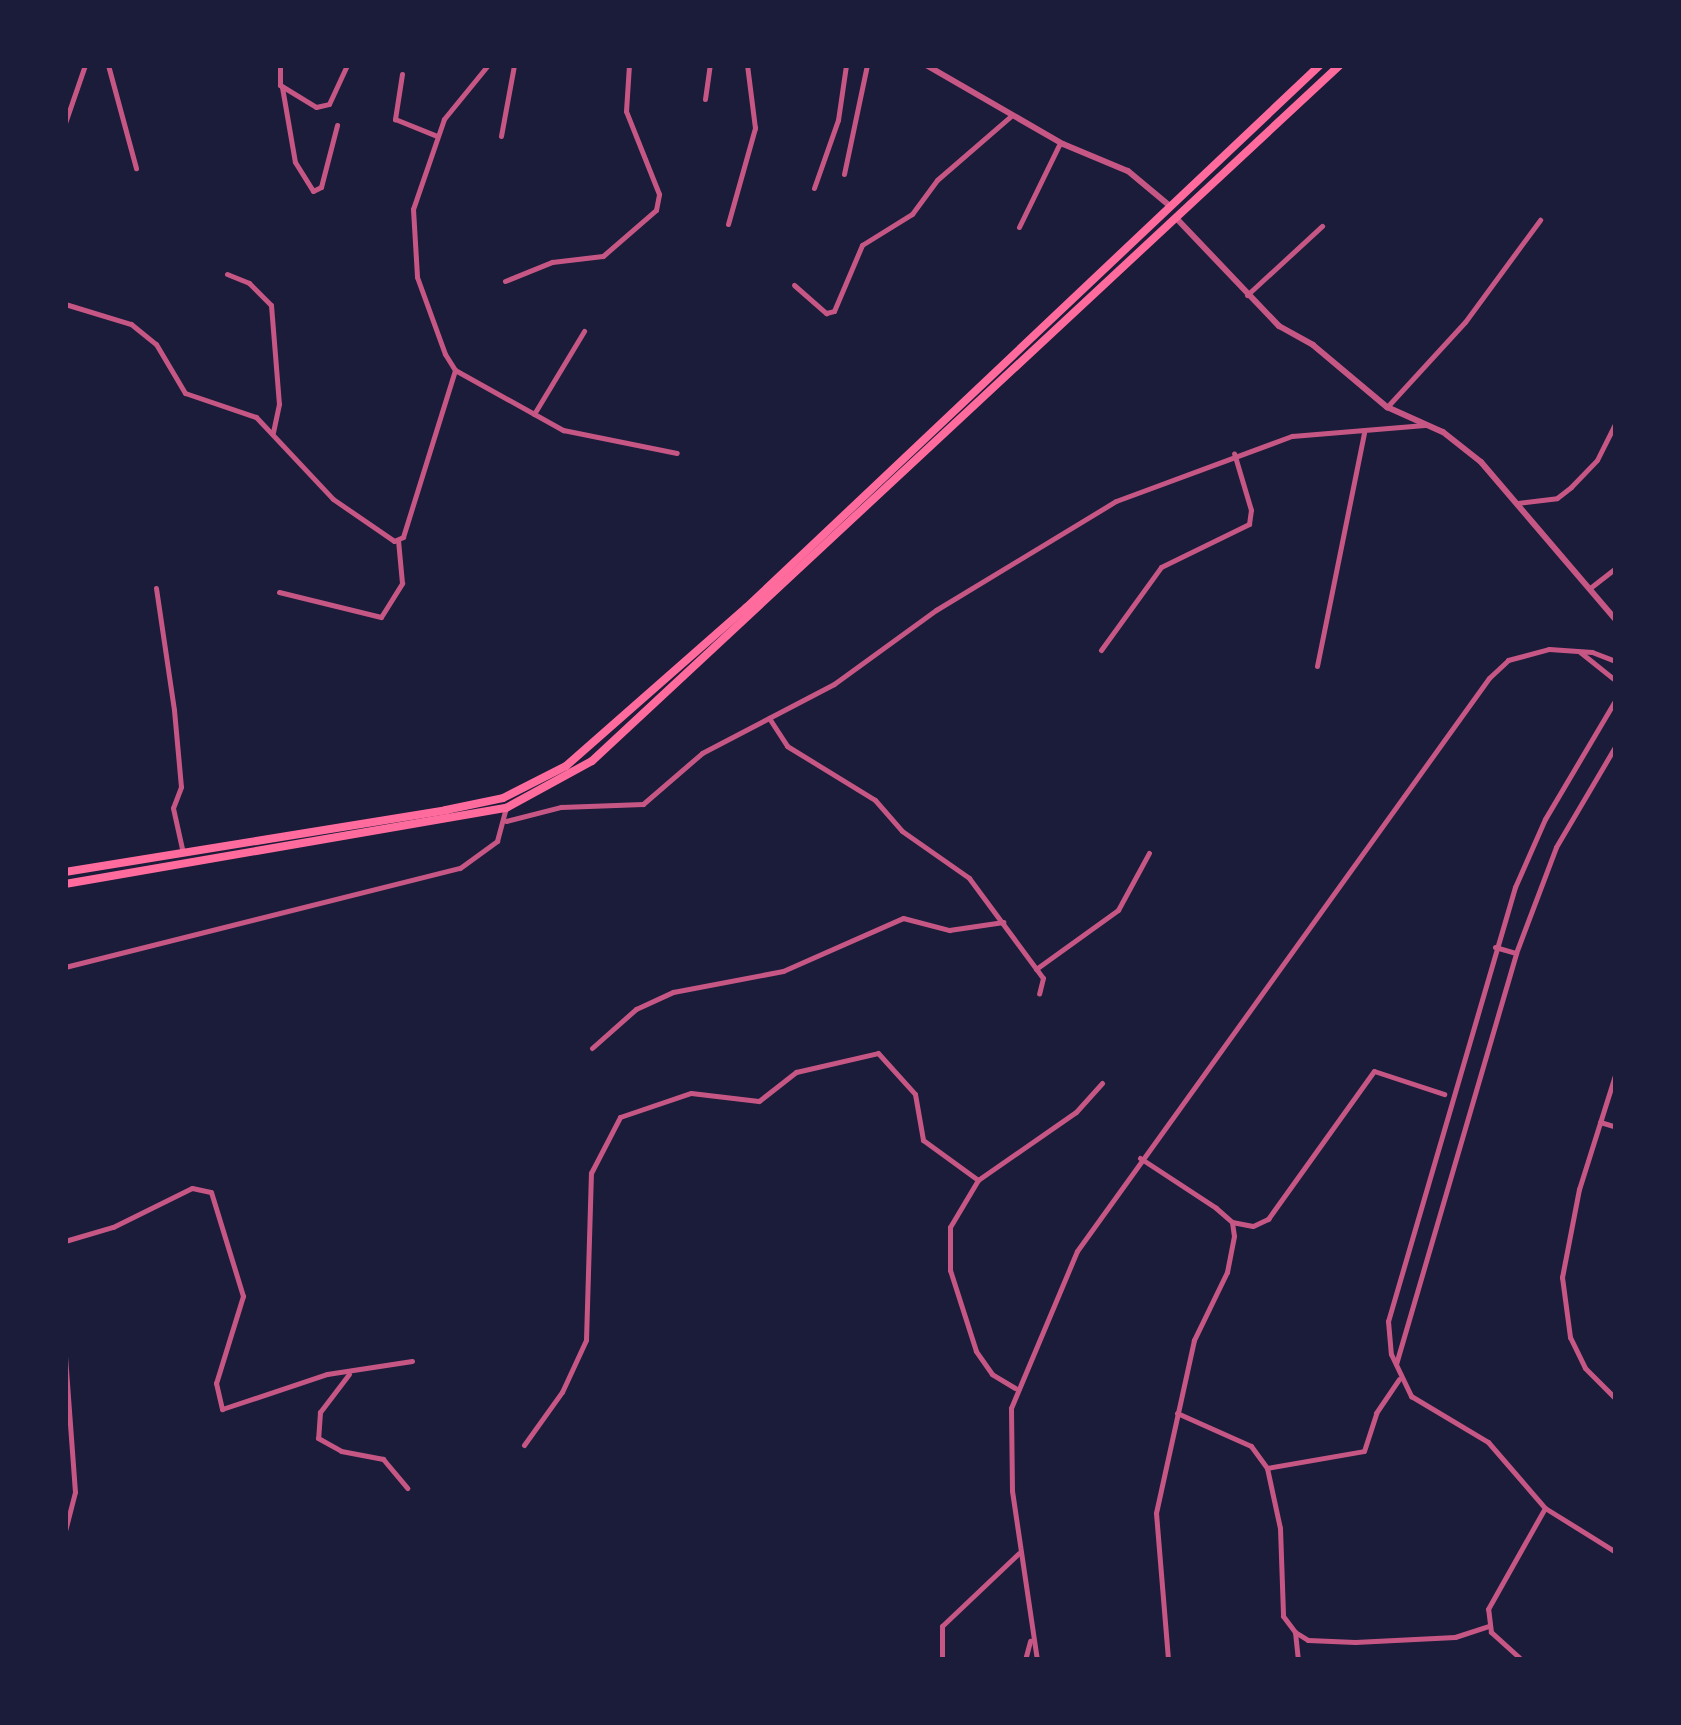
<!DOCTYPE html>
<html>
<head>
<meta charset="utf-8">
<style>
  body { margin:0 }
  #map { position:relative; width:1681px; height:1725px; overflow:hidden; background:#1b1b3a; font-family:"Alegreya Sans",sans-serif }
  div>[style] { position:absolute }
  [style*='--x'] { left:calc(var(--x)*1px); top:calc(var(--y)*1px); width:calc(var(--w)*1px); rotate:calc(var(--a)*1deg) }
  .minor>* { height:5px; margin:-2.5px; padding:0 2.5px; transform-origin:2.5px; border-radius:2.5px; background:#c65784 }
  .tertiary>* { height:6px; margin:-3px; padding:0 3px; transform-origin:3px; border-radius:3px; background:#c65784 }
  .trunk>* { height:8px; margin:-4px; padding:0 4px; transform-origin:4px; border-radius:4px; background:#ff6b9d }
  span { translate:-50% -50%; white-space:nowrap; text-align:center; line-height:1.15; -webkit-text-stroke:9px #1b1b3a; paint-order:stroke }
  .frame { position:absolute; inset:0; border:68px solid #1b1b3a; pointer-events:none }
</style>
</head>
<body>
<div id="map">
  <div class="minor">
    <i style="--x:108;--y:65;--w:107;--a:74.8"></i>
    <i style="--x:280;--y:65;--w:20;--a:90"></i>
    <i style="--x:280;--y:85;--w:42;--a:31.4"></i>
    <i style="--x:316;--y:107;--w:13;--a:-13"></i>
    <i style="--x:329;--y:104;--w:43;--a:-65.2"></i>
    <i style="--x:488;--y:65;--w:70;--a:129.2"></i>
    <i style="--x:444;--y:119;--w:95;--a:109"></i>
    <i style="--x:413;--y:209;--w:68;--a:86.6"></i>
    <i style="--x:417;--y:277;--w:82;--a:70"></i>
    <i style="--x:445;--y:354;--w:19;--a:58"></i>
    <i style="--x:455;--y:370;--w:124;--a:29.1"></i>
    <i style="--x:563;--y:430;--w:116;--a:11.4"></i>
    <i style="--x:402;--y:74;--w:46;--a:98.8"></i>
    <i style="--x:395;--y:119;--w:45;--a:22"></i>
    <i style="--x:282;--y:87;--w:76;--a:80.2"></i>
    <i style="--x:295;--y:162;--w:34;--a:58"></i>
    <i style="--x:313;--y:191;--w:9;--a:-27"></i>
    <i style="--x:321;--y:187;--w:64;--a:-75.5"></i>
    <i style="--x:705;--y:99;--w:34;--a:-82"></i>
    <i style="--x:65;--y:123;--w:61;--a:-71"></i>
    <i style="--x:501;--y:136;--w:72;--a:-79.6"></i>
    <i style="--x:844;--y:174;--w:111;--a:-78.1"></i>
    <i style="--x:814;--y:188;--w:72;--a:-70.6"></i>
    <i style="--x:838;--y:120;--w:56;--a:-81.7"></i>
    <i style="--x:728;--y:224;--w:100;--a:-74.3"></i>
    <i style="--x:755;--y:128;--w:64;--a:-97.2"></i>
    <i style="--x:1019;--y:227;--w:93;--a:-64"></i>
    <i style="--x:227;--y:274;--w:24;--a:22"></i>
    <i style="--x:249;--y:283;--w:31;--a:45"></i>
    <i style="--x:271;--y:305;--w:99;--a:85.4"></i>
    <i style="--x:279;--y:404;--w:29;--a:102"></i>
    <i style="--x:505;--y:281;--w:51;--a:-22"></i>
    <i style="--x:552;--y:262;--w:51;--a:-6.7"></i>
    <i style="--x:603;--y:256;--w:70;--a:-41"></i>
    <i style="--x:656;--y:210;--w:16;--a:-79"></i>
    <i style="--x:659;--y:194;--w:89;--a:-111.7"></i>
    <i style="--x:626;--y:111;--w:46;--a:-86.3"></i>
    <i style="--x:794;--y:285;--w:43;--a:41.2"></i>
    <i style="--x:826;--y:313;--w:8;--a:-14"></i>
    <i style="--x:834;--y:311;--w:72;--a:-67"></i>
    <i style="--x:862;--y:245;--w:59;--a:-31.8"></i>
    <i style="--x:912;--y:214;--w:42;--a:-53.7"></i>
    <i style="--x:937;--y:180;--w:98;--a:-40.9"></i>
    <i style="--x:1247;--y:295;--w:102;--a:-42.6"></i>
    <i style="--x:65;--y:304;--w:69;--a:16.9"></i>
    <i style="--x:131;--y:324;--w:32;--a:39"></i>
    <i style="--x:156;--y:344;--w:57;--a:59.4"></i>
    <i style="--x:185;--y:393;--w:75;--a:18.7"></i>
    <i style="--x:256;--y:417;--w:112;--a:46.8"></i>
    <i style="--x:333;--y:499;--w:74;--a:34.5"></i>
    <i style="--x:394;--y:541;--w:10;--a:-24"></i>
    <i style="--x:403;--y:537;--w:175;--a:-72.7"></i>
    <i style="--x:1387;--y:407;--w:115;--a:-47.5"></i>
    <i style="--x:1465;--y:322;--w:127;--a:-53.7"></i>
    <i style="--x:534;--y:414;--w:97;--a:-58.9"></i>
    <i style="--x:1518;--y:503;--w:39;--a:-7"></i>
    <i style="--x:1557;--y:498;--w:18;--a:-38"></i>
    <i style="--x:1571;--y:487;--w:37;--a:-46"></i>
    <i style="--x:1597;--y:460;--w:42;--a:-63.4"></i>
    <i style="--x:156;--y:588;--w:123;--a:81.6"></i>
    <i style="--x:174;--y:710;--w:77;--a:84.8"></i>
    <i style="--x:181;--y:787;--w:22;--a:111"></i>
    <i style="--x:173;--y:808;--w:46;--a:77.5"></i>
    <i style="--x:1590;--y:588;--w:33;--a:-38"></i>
    <i style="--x:279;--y:592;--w:105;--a:13.8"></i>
    <i style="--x:381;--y:617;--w:40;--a:-58"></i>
    <i style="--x:402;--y:583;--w:43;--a:-95.3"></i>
    <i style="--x:1101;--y:650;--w:102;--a:-54.1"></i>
    <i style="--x:1161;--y:567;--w:98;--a:-26"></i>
    <i style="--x:1249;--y:524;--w:14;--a:-82"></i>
    <i style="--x:1251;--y:510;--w:59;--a:-106.6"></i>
    <i style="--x:1580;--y:652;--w:45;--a:38.7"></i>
    <i style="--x:1317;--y:666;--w:238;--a:-78.6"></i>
    <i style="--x:1616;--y:699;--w:139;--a:120.6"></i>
    <i style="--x:1545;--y:819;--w:74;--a:113.8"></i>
    <i style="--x:1515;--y:887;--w:452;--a:106.3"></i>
    <i style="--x:1388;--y:1321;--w:33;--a:85"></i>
    <i style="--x:1391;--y:1354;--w:47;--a:64.5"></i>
    <i style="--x:1411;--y:1396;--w:90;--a:30.9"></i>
    <i style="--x:1488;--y:1442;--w:87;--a:49.2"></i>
    <i style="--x:1545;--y:1508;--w:84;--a:31.8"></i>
    <i style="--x:769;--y:718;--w:33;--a:57"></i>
    <i style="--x:787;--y:746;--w:103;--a:31.5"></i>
    <i style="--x:875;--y:800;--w:41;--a:48.9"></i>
    <i style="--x:902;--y:831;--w:82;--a:35"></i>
    <i style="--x:969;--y:878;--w:124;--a:53.5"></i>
    <i style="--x:1043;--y:978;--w:16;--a:104"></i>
    <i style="--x:506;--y:821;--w:57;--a:-14.3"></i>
    <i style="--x:561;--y:807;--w:82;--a:-2.1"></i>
    <i style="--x:643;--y:804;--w:78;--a:-40.8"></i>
    <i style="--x:702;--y:753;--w:149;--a:-27.6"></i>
    <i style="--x:834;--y:684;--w:126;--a:-36"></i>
    <i style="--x:936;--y:610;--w:210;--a:-31.2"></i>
    <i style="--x:1116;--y:501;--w:188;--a:-20.3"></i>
    <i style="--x:1292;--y:436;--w:133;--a:-4.7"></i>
    <i style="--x:1495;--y:947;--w:22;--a:16"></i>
    <i style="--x:65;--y:967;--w:407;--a:-14.1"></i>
    <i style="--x:460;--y:868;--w:46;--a:-36.1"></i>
    <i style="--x:497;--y:841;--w:34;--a:-75"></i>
    <i style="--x:1036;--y:969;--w:101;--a:-35.7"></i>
    <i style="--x:1118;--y:910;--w:65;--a:-61.5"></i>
    <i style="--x:592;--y:1048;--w:59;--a:-41.6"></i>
    <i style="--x:636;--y:1009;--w:41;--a:-24.7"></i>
    <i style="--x:673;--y:992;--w:112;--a:-10.8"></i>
    <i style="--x:783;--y:971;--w:131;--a:-23.8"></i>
    <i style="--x:903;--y:918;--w:48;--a:14.6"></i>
    <i style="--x:949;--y:930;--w:55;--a:-8.4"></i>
    <i style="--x:1616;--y:1072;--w:123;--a:107.5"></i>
    <i style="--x:1579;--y:1189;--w:90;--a:100.9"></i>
    <i style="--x:1562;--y:1277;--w:61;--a:82.4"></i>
    <i style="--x:1570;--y:1337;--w:34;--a:64"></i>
    <i style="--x:1585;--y:1368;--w:44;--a:45"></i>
    <i style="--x:1600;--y:1122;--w:17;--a:17"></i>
    <i style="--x:1140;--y:1158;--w:91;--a:33.3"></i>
    <i style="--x:1216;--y:1208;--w:21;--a:41"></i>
    <i style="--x:1232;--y:1222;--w:14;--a:82"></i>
    <i style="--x:1234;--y:1236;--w:37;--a:101"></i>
    <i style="--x:1227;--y:1272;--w:76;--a:115.9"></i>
    <i style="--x:1194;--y:1340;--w:177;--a:102.4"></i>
    <i style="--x:1156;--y:1513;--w:147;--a:85.3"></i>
    <i style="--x:1232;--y:1222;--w:21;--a:11"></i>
    <i style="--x:1253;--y:1226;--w:17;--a:-25"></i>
    <i style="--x:1268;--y:1219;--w:182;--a:-54.4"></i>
    <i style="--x:1374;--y:1071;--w:74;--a:18.2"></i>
    <i style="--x:65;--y:1241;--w:50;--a:-16.3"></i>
    <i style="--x:113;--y:1227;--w:88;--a:-26.3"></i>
    <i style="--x:192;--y:1188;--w:19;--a:12"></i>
    <i style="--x:211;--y:1192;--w:109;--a:72.9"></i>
    <i style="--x:243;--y:1296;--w:91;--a:107.2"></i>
    <i style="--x:216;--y:1383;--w:27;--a:77"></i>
    <i style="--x:222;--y:1409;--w:111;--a:-18.4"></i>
    <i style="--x:327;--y:1374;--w:86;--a:-8.7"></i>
    <i style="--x:65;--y:1356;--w:136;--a:85.8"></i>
    <i style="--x:75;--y:1492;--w:40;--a:104.4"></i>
    <i style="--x:1396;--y:1364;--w:428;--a:-73.7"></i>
    <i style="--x:1516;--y:953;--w:113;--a:-69.3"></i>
    <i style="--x:1556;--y:847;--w:118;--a:-59.5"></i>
    <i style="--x:349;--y:1374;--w:48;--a:127.3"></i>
    <i style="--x:320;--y:1412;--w:26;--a:94"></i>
    <i style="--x:318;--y:1438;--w:26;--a:29"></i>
    <i style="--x:341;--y:1451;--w:43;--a:10.8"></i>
    <i style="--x:383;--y:1459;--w:38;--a:50"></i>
    <i style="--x:1015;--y:1388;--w:27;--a:-149"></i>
    <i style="--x:992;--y:1374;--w:28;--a:-125"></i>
    <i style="--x:976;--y:1351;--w:85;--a:-107.8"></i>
    <i style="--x:950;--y:1270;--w:43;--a:-90"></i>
    <i style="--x:950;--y:1227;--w:55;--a:-59.2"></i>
    <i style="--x:978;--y:1180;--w:119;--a:-34.8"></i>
    <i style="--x:1076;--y:1112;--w:39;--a:-48"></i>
    <i style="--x:1177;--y:1413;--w:81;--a:24"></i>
    <i style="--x:1251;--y:1446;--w:27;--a:54"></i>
    <i style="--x:1267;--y:1468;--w:61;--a:77.8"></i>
    <i style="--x:1280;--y:1528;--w:88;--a:88"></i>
    <i style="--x:1283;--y:1616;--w:20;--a:53"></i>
    <i style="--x:1295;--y:1632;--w:28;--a:84"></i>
    <i style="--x:524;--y:1445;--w:65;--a:-54.4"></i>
    <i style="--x:562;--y:1392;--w:57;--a:-65.2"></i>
    <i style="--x:586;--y:1340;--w:167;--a:-88.3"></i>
    <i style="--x:591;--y:1173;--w:63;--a:-62.6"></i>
    <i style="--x:620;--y:1117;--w:75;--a:-18.7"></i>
    <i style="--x:691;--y:1093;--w:68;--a:6.7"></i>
    <i style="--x:759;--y:1101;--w:47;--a:-38.1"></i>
    <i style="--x:796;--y:1072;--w:84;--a:-13"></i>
    <i style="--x:878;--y:1053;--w:55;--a:47.9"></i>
    <i style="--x:915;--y:1094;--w:47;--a:80.1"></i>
    <i style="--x:923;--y:1140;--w:68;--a:36"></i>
    <i style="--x:1267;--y:1468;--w:98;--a:-9.9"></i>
    <i style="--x:1364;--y:1451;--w:40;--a:-72"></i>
    <i style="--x:1376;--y:1413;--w:41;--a:-55.9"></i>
    <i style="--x:1295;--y:1632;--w:15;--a:32"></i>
    <i style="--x:1308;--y:1640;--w:47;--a:2.4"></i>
    <i style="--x:1355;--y:1642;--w:100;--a:-2.9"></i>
    <i style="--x:1455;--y:1637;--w:35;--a:-18"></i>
    <i style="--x:942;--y:1660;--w:34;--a:-90"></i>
    <i style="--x:942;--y:1626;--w:106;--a:-43.5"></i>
    <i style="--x:1025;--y:1660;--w:20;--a:-75"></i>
    <i style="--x:1037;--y:1660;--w:171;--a:-98.4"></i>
    <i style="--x:1012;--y:1491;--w:83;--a:-90.7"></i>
    <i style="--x:1011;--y:1408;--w:170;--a:-67.2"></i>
    <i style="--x:1077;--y:1251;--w:706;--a:-54.28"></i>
    <i style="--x:1489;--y:678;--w:26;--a:-43"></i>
    <i style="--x:1508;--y:660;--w:42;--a:-15"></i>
    <i style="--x:1549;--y:649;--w:43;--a:4"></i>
    <i style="--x:1592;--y:652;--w:26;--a:21"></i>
    <i style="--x:1522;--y:1660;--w:42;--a:-137.9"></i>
    <i style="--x:1491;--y:1632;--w:23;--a:-97"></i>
    <i style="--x:1488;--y:1609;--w:116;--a:-60.6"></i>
  </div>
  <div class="tertiary">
    <i style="--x:926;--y:65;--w:158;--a:30"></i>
    <i style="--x:1063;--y:144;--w:70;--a:22.6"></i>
    <i style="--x:1128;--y:171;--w:55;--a:39.8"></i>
    <i style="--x:1177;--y:219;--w:148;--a:46.4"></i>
    <i style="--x:1279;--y:326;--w:39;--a:29"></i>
    <i style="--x:1313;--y:345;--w:97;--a:40"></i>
    <i style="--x:1387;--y:407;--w:61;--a:24.1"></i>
    <i style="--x:1443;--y:432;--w:48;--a:38.3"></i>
    <i style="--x:1481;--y:462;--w:208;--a:49.5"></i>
    <i style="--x:1616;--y:679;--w:14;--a:90"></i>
  </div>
  <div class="trunk">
    <i style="--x:65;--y:872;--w:386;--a:-9.2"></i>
    <i style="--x:446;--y:810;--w:58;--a:-11.9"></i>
    <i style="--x:503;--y:798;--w:71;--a:-26.9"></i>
    <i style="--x:566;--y:766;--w:240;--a:-41.3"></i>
    <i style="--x:746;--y:608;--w:790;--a:-43.41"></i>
    <i style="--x:65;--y:884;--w:448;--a:-9.8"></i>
    <i style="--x:506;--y:808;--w:98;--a:-28.7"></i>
    <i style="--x:592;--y:761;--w:1022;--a:-42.94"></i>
  </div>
  <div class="frame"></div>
</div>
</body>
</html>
